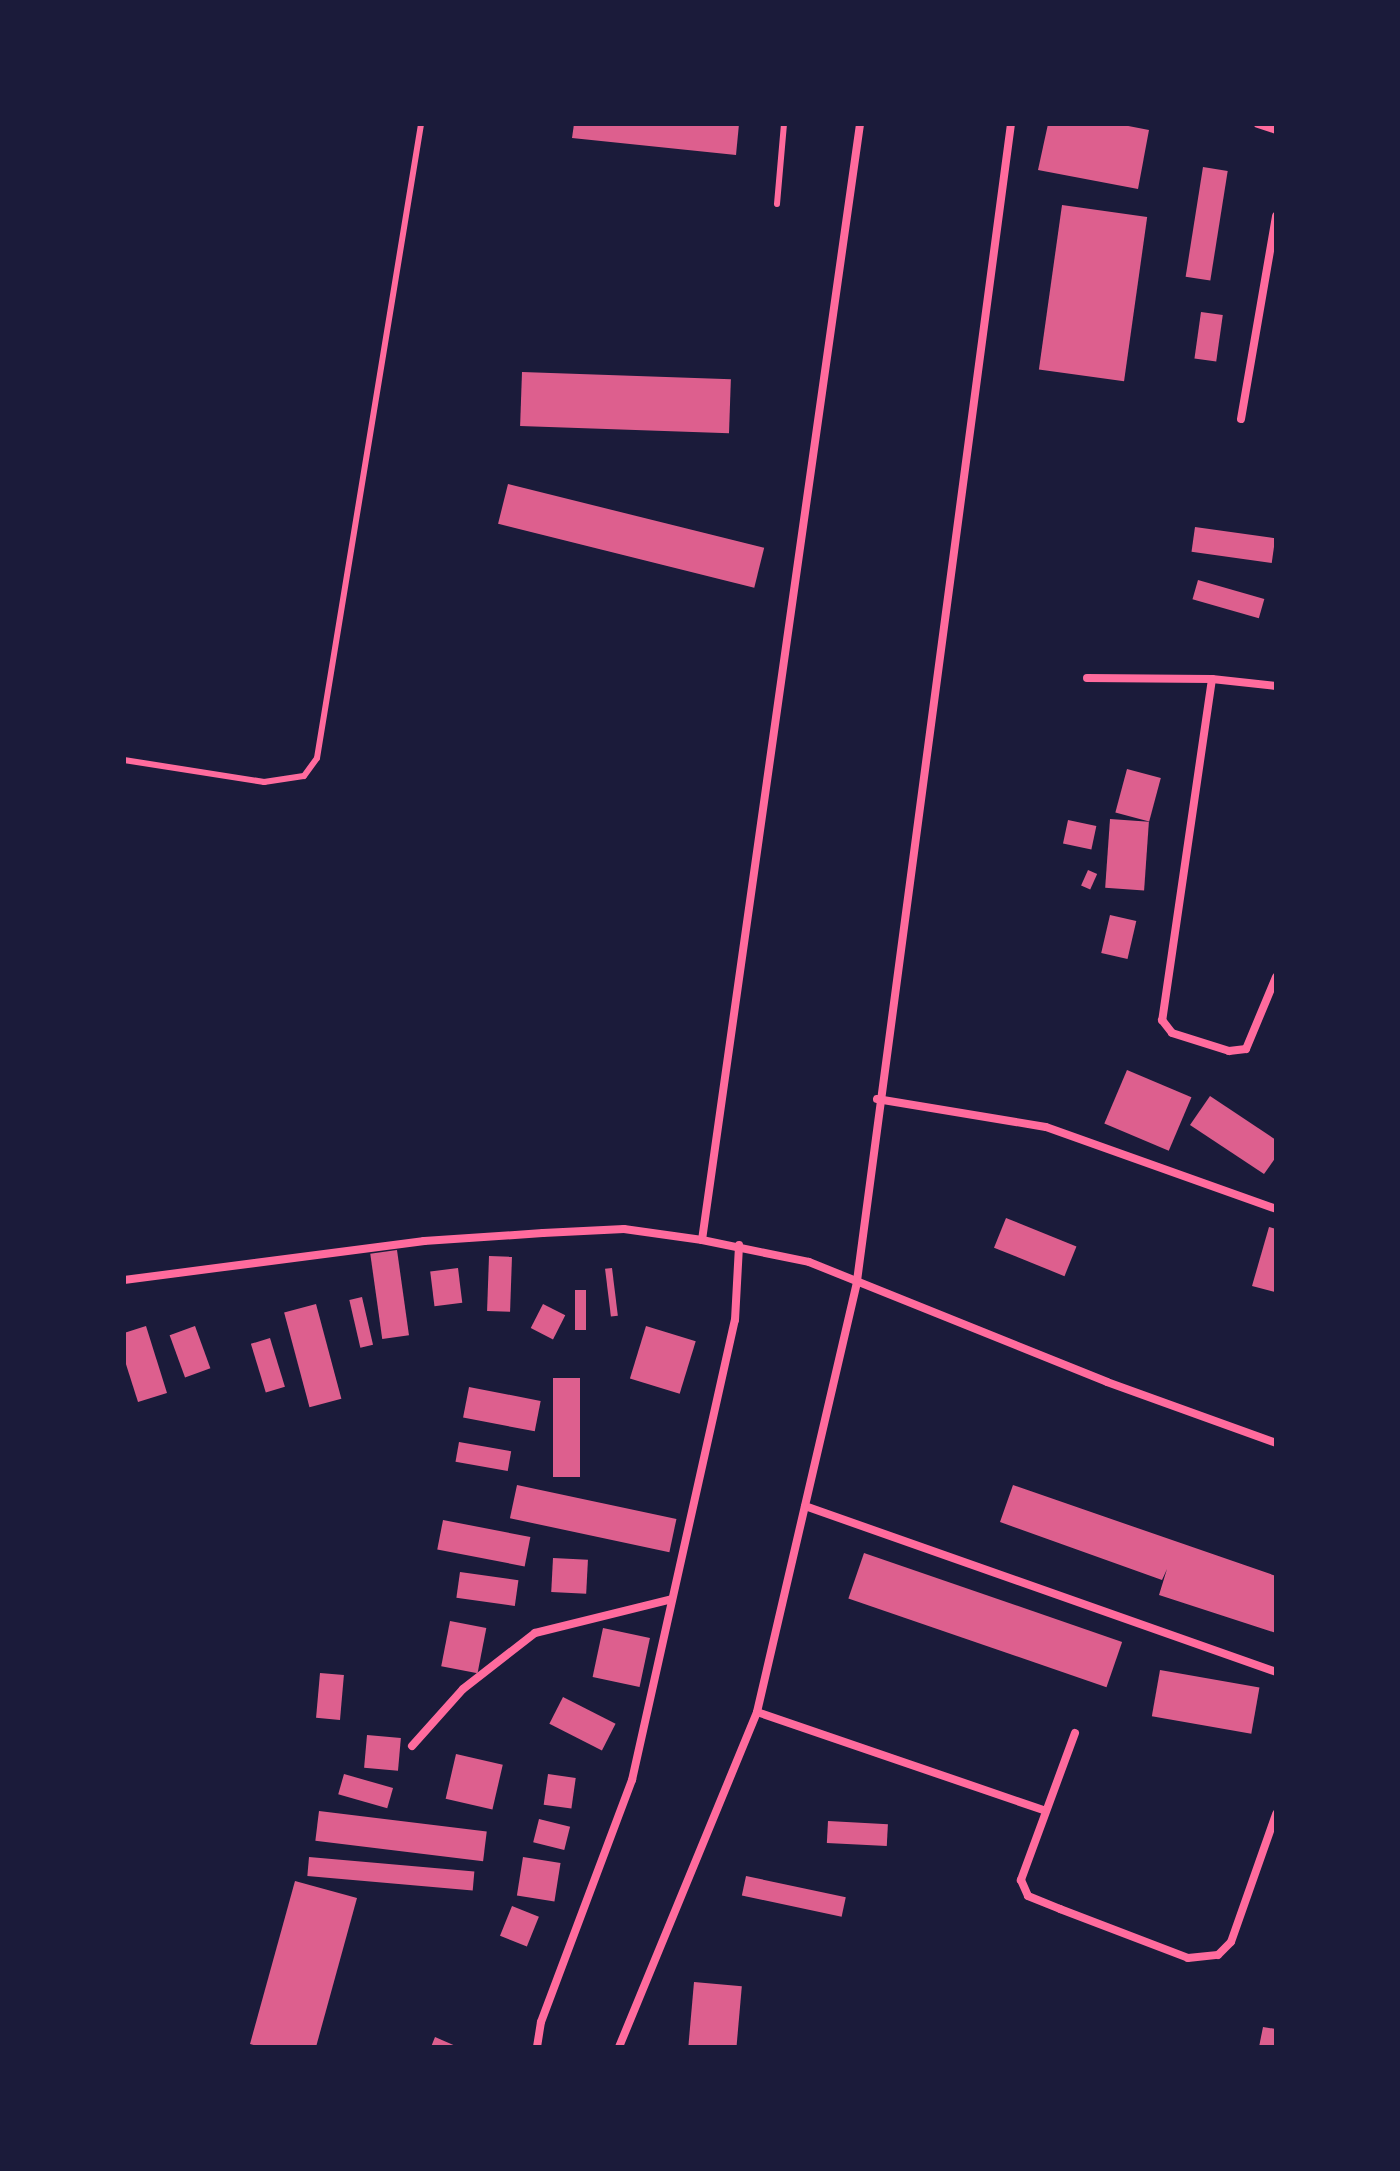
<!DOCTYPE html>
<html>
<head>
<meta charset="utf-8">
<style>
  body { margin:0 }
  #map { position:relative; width:1400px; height:2171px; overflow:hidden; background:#1b1b3a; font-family:"Source Serif 4",serif }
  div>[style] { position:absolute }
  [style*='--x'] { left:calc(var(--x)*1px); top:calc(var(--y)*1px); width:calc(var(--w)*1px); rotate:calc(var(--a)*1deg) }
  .building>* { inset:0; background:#dd5f8e; transform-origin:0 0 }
  .service>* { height:6px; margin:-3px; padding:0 3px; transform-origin:3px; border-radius:3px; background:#ff6b9d }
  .minor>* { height:8px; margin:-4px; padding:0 4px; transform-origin:4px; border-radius:4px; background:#ff6b9d }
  span { translate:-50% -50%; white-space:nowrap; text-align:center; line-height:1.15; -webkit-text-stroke:8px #1b1b3a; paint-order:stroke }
  .frame { position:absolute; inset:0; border:126px solid #1b1b3a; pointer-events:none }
</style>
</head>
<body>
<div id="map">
  <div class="building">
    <i style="clip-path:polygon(574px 124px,739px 124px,736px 155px,572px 138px)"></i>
    <i style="clip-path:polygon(1048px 124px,1118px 124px,1149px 130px,1138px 189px,1038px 170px)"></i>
    <i style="left:1203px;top:167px;width:25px;height:111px;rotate:9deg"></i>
    <i style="left:1062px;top:205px;width:86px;height:166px;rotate:8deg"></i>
    <i style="left:1201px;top:312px;width:22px;height:47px;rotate:8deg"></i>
    <i style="left:522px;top:372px;width:209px;height:54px;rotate:2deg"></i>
    <i style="left:508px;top:484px;width:264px;height:41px;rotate:14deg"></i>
    <i style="left:1195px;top:527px;width:81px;height:25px;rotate:8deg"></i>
    <i style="left:1198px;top:580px;width:69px;height:20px;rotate:16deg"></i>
    <i style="left:1127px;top:769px;width:35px;height:45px;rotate:15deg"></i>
    <i style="left:1110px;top:819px;width:39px;height:69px;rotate:4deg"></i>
    <i style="left:1068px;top:820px;width:29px;height:24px;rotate:12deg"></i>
    <i style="left:1088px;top:870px;width:10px;height:17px;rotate:24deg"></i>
    <i style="left:1110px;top:915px;width:27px;height:39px;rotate:13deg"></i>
    <i style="left:1127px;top:1070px;width:70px;height:58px;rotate:23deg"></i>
    <i style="clip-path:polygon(1210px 1096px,1276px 1140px,1276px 1157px,1264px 1174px,1190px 1125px)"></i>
    <i style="left:1006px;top:1218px;width:76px;height:32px;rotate:22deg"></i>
    <i style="clip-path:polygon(1269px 1227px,1276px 1229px,1275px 1292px,1252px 1286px)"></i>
    <i style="left:397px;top:1250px;width:86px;height:27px;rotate:82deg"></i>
    <i style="left:489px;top:1256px;width:23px;height:55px;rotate:2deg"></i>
    <i style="left:458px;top:1268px;width:35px;height:28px;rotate:83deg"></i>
    <i style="left:612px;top:1268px;width:48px;height:7px;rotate:83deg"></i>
    <i style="left:575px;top:1290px;width:11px;height:40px"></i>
    <i style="left:362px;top:1297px;width:49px;height:13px;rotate:77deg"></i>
    <i style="left:316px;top:1304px;width:98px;height:33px;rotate:75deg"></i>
    <i style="left:543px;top:1304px;width:25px;height:27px;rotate:27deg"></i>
    <i style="clip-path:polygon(146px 1326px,167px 1393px,138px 1402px,124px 1358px,124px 1333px)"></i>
    <i style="left:195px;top:1326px;width:45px;height:27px;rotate:70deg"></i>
    <i style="left:646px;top:1326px;width:52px;height:55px;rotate:17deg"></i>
    <i style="left:270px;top:1338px;width:51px;height:20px;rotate:73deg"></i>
    <i style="left:553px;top:1378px;width:27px;height:99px"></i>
    <i style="left:469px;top:1387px;width:73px;height:31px;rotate:11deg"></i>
    <i style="left:459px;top:1442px;width:53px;height:20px;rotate:10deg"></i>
    <i style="left:517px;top:1485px;width:163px;height:34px;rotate:12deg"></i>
    <i style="clip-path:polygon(1013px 1485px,1276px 1576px,1276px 1633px,1159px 1595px,1167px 1569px,1162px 1580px,1000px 1522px)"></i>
    <i style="left:443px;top:1520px;width:89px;height:30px;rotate:11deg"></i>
    <i style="left:864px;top:1553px;width:273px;height:48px;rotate:19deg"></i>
    <i style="left:553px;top:1558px;width:35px;height:34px;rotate:3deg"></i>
    <i style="left:460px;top:1572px;width:59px;height:26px;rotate:8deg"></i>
    <i style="left:450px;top:1621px;width:37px;height:46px;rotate:11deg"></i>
    <i style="left:603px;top:1628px;width:48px;height:50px;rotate:12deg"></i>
    <i style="left:1160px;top:1670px;width:101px;height:47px;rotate:10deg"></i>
    <i style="left:320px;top:1673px;width:24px;height:45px;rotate:5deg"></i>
    <i style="left:563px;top:1697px;width:59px;height:30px;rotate:27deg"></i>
    <i style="left:367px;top:1735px;width:34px;height:33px;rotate:5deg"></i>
    <i style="left:456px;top:1754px;width:48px;height:46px;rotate:13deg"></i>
    <i style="left:344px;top:1774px;width:51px;height:21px;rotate:16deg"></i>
    <i style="left:548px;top:1774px;width:28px;height:31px;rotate:8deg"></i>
    <i style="left:319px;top:1811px;width:169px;height:30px;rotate:7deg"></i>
    <i style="left:539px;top:1819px;width:32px;height:24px;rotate:14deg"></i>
    <i style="left:828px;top:1821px;width:60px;height:22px;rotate:3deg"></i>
    <i style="left:309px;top:1857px;width:166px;height:19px;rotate:5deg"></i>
    <i style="left:523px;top:1857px;width:38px;height:39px;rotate:9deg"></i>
    <i style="left:746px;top:1876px;width:102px;height:20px;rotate:12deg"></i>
    <i style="clip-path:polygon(295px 1881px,357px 1898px,316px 2047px,261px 2047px,250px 2044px)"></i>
    <i style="left:512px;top:1906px;width:29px;height:32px;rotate:22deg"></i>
    <i style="left:694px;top:1982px;width:48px;height:65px;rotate:5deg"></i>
    <i style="clip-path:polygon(1263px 2027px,1276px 2029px,1276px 2047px,1259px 2047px)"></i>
    <i style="clip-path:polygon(435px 2037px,458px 2047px,431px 2047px)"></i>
  </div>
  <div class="service">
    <i style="--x:777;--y:204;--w:80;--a:-85"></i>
    <i style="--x:124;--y:760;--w:142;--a:8.9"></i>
    <i style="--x:264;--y:782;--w:40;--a:-8.5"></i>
    <i style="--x:304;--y:776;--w:22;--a:-54"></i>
    <i style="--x:317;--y:758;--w:642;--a:-80.68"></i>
  </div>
  <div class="minor">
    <i style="--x:1258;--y:124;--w:19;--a:18"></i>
    <i style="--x:1241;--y:419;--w:206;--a:-80.2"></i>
    <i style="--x:1087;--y:678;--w:125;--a:0.5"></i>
    <i style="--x:1212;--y:679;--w:64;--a:6.2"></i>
    <i style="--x:1212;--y:679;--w:345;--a:98.3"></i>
    <i style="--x:1162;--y:1020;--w:16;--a:52"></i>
    <i style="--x:1172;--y:1033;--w:60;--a:17.5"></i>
    <i style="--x:1229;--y:1051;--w:17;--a:-7"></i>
    <i style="--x:1246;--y:1049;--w:78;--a:-67.4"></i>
    <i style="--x:877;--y:1099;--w:171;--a:9.4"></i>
    <i style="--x:1046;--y:1127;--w:244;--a:19.6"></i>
    <i style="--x:702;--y:1240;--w:1127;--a:-81.94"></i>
    <i style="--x:124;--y:1280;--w:303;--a:-7.4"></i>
    <i style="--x:424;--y:1241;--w:119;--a:-3.8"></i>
    <i style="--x:543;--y:1233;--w:81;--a:-2.8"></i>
    <i style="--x:624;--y:1229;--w:79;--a:8"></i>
    <i style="--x:702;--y:1240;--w:109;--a:11.6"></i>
    <i style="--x:809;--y:1262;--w:321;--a:21.9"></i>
    <i style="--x:1107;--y:1382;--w:180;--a:19.8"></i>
    <i style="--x:805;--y:1506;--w:499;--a:19.4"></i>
    <i style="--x:757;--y:1712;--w:305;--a:18.9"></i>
    <i style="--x:1075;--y:1733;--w:157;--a:110.2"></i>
    <i style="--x:1021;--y:1880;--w:17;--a:66"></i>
    <i style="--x:1028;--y:1896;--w:35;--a:22"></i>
    <i style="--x:1060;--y:1909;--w:137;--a:20.9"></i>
    <i style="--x:1188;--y:1958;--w:30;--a:-6"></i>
    <i style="--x:1218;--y:1955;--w:18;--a:-45"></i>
    <i style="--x:1231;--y:1942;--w:136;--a:-70.6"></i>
    <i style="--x:412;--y:1746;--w:76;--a:-48.2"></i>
    <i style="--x:463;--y:1689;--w:91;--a:-37.9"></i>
    <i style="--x:535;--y:1633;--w:141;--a:-13.9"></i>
    <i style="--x:537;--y:2047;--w:25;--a:-81"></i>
    <i style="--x:541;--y:2022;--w:259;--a:-69.4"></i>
    <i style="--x:632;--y:1780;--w:471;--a:-77.4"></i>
    <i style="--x:735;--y:1320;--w:75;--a:-86.9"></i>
    <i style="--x:619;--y:2047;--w:362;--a:-67.6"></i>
    <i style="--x:757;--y:1712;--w:442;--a:-76.9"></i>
    <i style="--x:857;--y:1281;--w:1167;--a:-82.42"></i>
  </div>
  <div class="frame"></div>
</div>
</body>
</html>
